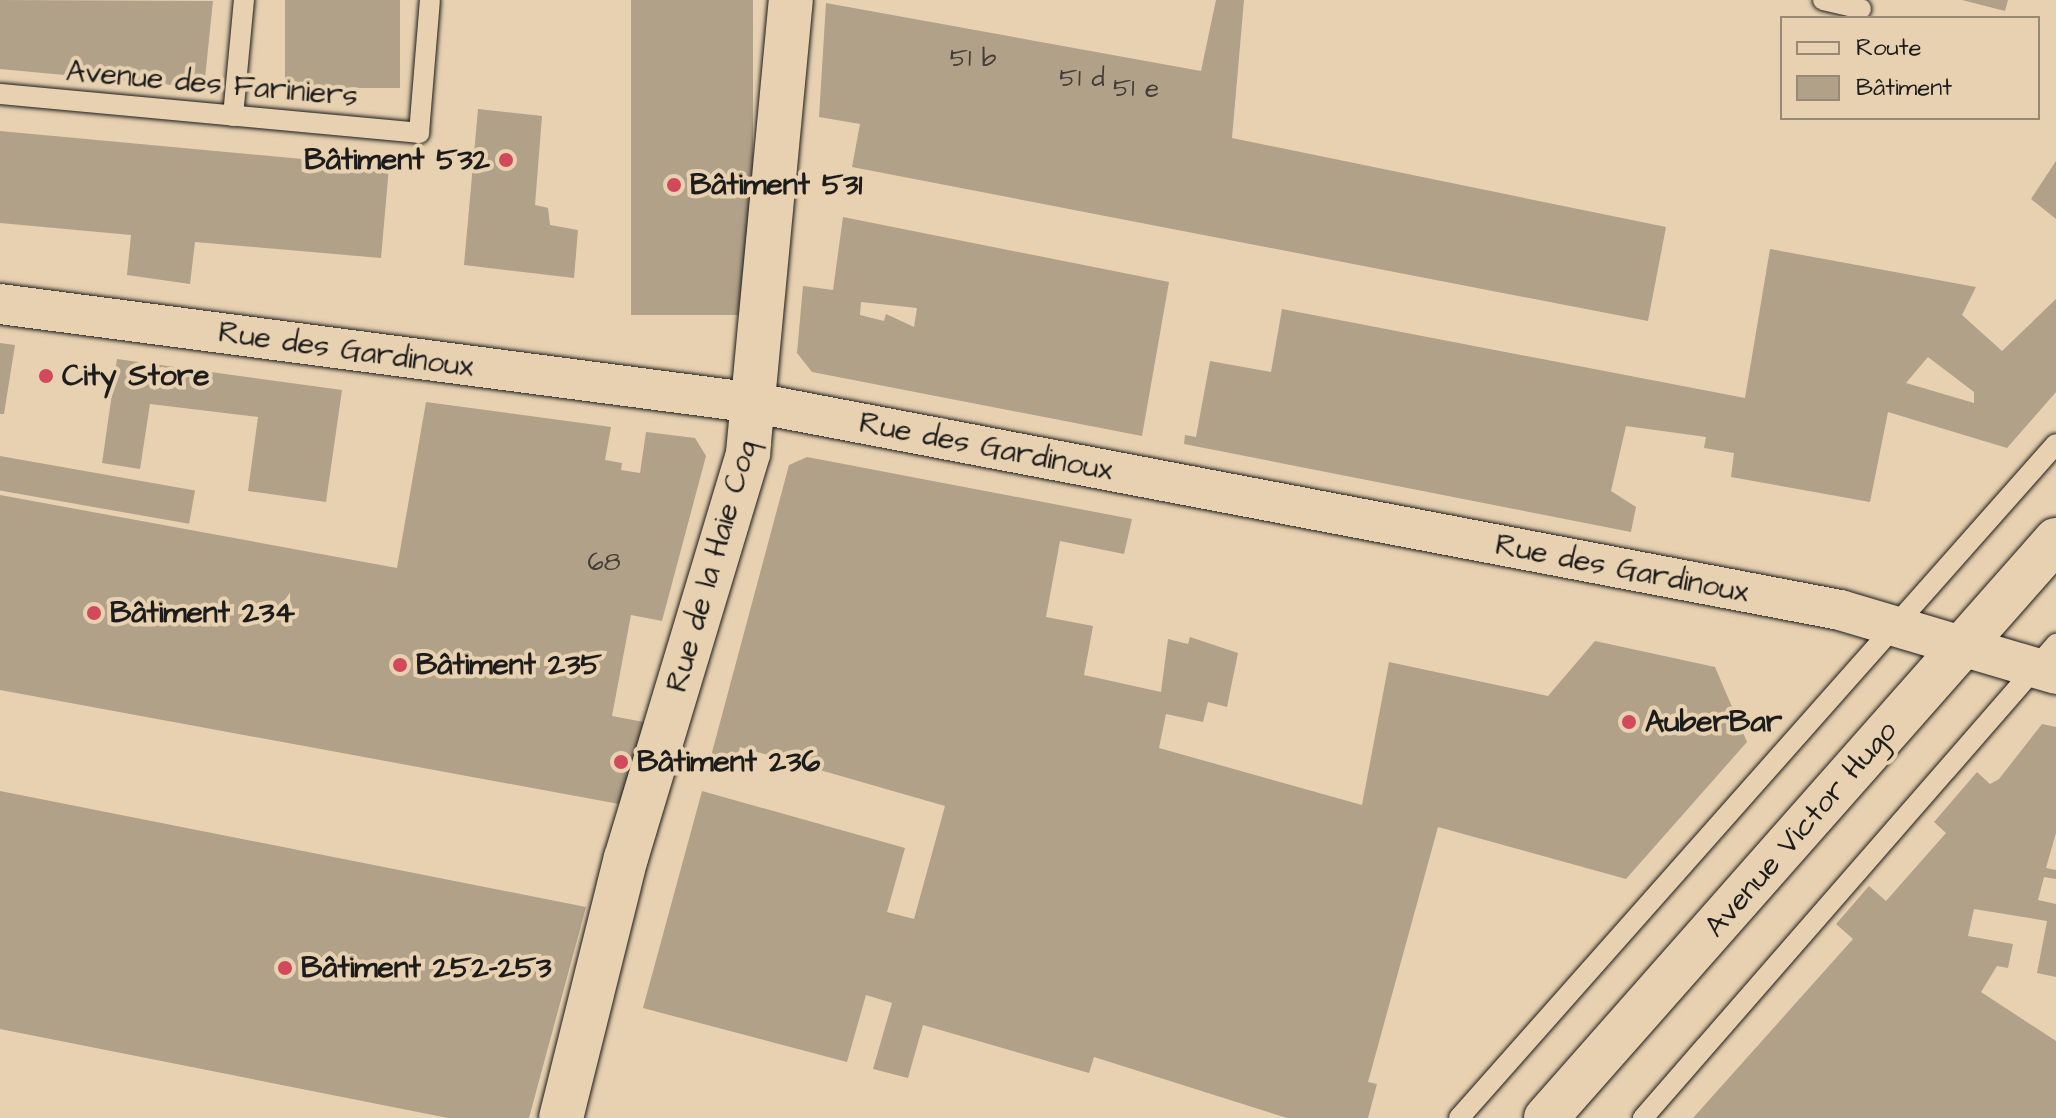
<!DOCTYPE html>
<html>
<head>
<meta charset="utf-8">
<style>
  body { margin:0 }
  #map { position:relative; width:2056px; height:1118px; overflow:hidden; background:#e7d1b0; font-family:"Architects Daughter",sans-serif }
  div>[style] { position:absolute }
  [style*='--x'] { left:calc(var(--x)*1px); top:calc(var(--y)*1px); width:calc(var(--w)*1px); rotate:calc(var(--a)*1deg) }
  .building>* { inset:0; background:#b1a189; transform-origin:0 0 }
  .roads { filter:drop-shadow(0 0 2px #1c1c1c) drop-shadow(0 0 2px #1c1c1c) }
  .lane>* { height:20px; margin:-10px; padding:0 10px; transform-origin:10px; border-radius:10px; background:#e7d1b0 }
  .street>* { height:40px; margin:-20px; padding:0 20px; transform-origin:20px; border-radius:20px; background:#e7d1b0 }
  .secondary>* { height:44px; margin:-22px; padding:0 22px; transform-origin:22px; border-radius:22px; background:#e7d1b0 }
  .primary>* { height:44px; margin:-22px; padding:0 22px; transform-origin:22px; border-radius:22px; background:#e7d1b0 }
  .dots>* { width:22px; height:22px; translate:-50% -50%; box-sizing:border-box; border:4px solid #e7d1b0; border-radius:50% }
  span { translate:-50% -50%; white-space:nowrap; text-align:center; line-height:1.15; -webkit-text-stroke:8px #e7d1b0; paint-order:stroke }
  .number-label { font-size:26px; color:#413d37 }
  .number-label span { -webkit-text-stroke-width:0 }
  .street-label { font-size:30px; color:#1c1c1c }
  .poi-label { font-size:30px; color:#1c1c1c; font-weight:700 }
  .right { translate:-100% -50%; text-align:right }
  .left { translate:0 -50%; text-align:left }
  .legend { position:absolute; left:1780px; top:16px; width:260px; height:104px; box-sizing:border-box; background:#e7d1b0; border:2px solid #968975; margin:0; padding:10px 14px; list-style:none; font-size:24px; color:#1c1c1c }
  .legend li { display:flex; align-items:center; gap:16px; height:40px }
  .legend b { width:40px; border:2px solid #968975 }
</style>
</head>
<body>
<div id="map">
  <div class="building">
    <i style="clip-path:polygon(0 0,213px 1px,204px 88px,0 69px)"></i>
    <i style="left:285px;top:0;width:115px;height:88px"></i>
    <i style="left:631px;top:0;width:122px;height:315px"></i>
    <i style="clip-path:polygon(1216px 0,1244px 0,1232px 138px,1666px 227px,1648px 321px,852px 167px,860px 124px,819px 117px,826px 3px,1201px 71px)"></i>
    <i style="clip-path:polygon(1962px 0,2008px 0,2005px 11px)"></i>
    <i style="clip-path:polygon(478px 109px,542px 116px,535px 205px,548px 208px,550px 225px,578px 230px,574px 278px,464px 265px)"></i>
    <i style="clip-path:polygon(0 131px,389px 167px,381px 258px,195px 242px,190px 284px,127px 275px,131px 235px,0 223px)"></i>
    <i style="clip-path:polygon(2056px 161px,2056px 219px,2031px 199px)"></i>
    <i style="clip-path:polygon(evenodd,843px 217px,1169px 282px,1142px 436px,812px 372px,797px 353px,803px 286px,833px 290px,843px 217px,861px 302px,917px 308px,914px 327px,886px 314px,884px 321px,860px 315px,861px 302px)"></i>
    <i style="clip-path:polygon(evenodd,1770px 249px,1976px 287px,1962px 315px,2002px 351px,2056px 299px,2056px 392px,2007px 448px,1888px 412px,1870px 502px,1731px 477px,1734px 453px,1704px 448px,1706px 437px,1626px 426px,1611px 491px,1636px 507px,1631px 532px,1184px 444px,1185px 435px,1196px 437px,1210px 361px,1271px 372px,1282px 309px,1745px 398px,1770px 249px,1928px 357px,1974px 392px,1974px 403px,1906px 383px,1928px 357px)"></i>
    <i style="clip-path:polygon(0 343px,15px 345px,4px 414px,0 414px)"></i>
    <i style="clip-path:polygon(117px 359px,342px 390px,326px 502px,248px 491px,258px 417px,150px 404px,140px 469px,102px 463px)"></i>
    <i style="clip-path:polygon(426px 402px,611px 427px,605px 460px,622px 463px,621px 470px,640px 473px,646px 432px,695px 438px,706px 456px,662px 621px,631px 615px,612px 716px,649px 723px,630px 806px,0 690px,0 495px,397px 568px)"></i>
    <i style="left:0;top:456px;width:198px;height:34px;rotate:10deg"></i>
    <i style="clip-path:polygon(807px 457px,1132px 519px,1124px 554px,1060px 541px,1046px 617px,1093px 626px,1084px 675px,1161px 692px,1168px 639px,1188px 644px,1190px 637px,1238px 653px,1227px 707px,1208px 702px,1203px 722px,1166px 714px,1159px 748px,1362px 805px,1389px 662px,1548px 696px,1595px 641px,1715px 667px,1747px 742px,1626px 879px,1438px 827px,1368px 1082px,1377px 1084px,1368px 1118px,1287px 1118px,1094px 1057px,1089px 1073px,923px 1025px,908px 1078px,873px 1069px,892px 1003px,866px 995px,847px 1062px,643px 1008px,702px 791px,905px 848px,887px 912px,914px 919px,945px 806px,740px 747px,735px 763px,711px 756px,789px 465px)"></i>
    <i style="clip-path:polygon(2042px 724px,2056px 727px,2056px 833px,2046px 868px,2056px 870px,2056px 879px,2044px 877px,2038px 900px,2056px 904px,2056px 977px,2037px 973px,2047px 921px,1974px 909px,1968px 936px,2013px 944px,2008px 968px,1997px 966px,1981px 992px,2056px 1041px,2056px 1118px,1693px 1118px,1853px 939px,1836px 924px,1869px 886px,1886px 901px,1946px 833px,1934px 822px,1977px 772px,1990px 784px,1999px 779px)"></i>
    <i style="clip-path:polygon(0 791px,586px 907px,529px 1118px,448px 1118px,0 1029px)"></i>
  </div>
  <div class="roads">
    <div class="lane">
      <i style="--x:1823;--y:0;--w:39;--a:13"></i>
      <i style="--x:0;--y:94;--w:421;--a:5.3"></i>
      <i style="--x:419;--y:133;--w:133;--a:-85.3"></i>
      <i style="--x:233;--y:116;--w:117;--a:-84.6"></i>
      <i style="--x:1459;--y:1118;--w:900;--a:-48.47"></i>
      <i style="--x:1643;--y:1118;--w:629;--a:-48.93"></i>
    </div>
    <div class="street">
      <i style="--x:0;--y:304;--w:761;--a:7.47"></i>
      <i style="--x:755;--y:403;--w:1105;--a:10.8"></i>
      <i style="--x:1840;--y:610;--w:225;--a:16.5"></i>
    </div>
    <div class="secondary">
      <i style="--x:561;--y:1118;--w:268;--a:-76"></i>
      <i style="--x:626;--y:858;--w:423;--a:-73.2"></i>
      <i style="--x:748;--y:453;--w:455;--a:-84.6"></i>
    </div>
    <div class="primary">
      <i style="--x:1546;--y:1118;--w:771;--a:-48.58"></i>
    </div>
  </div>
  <div class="dots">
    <i style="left:506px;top:160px;background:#d1495b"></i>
    <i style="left:674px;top:185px;background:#d1495b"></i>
    <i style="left:46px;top:376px;background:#d1495b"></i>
    <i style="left:94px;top:613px;background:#d1495b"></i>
    <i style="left:400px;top:665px;background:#d1495b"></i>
    <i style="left:1629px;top:722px;background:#d1495b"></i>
    <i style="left:621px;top:762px;background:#d1495b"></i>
    <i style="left:285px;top:968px;background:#d1495b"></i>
  </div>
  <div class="number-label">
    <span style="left:973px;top:59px">51 b</span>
    <span style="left:1082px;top:79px">51 d</span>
    <span style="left:1136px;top:89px">51 e</span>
    <span style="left:604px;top:563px">68</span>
  </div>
  <div class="street-label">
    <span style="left:212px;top:84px;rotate:5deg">Avenue des Fariniers</span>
    <span style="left:346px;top:350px;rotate:8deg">Rue des Gardinoux</span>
    <span style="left:986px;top:447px;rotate:11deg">Rue des Gardinoux</span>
    <span style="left:712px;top:566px;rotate:-74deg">Rue de la Haie Coq</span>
    <span style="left:1622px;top:569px;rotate:11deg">Rue des Gardinoux</span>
    <span style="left:1801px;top:829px;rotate:-49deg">Avenue Victor Hugo</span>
  </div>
  <div class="poi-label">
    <span class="right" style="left:490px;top:160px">Bâtiment 532</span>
    <span class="left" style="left:690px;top:185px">Bâtiment 531</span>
    <span class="left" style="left:62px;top:376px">City Store</span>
    <span class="left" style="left:110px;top:613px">Bâtiment 234</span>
    <span class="left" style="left:416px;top:665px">Bâtiment 235</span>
    <span class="left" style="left:1645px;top:722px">AuberBar</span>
    <span class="left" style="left:637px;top:762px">Bâtiment 236</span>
    <span class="left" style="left:301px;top:968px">Bâtiment 252-253</span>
  </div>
  <ul class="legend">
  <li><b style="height:10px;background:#e7d1b0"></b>Route</li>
  <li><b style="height:22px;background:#b1a189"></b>Bâtiment</li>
  </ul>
</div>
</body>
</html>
